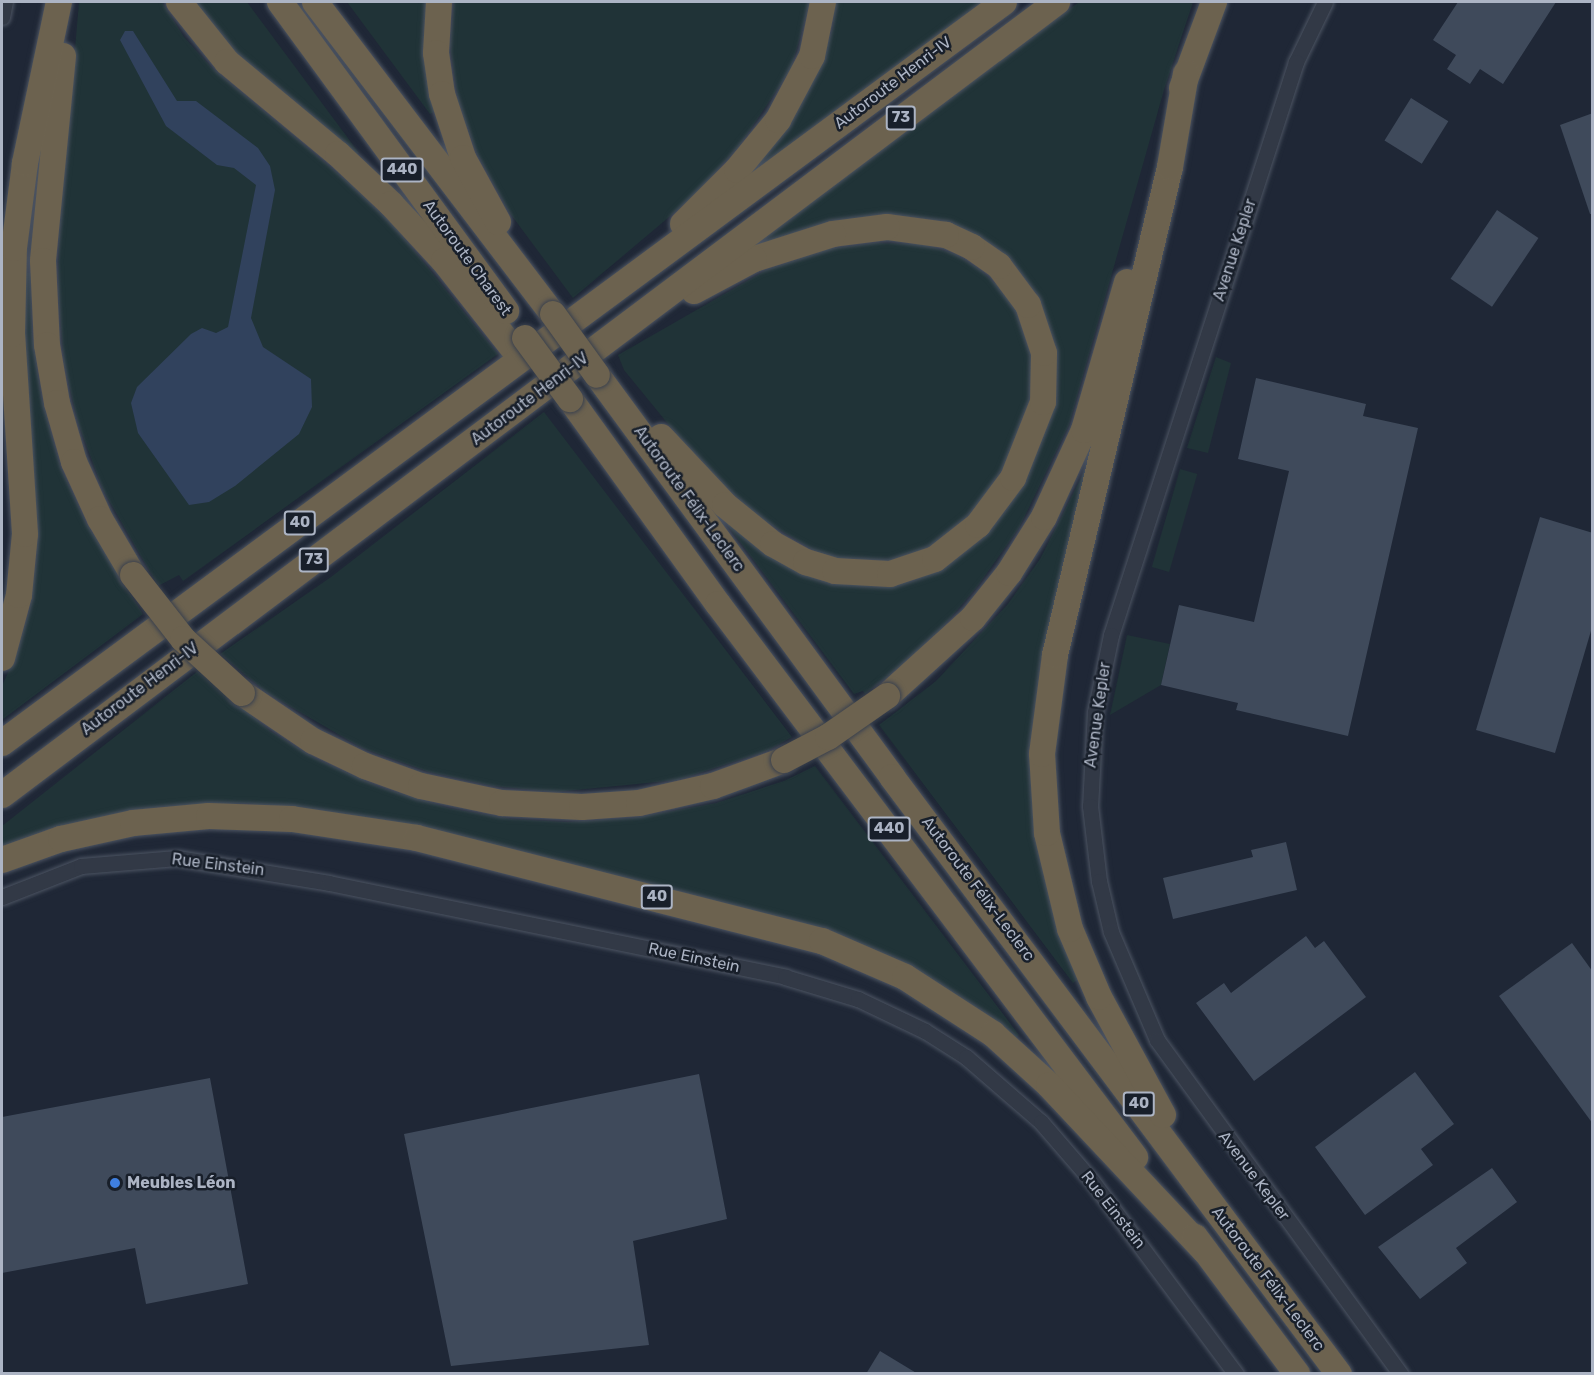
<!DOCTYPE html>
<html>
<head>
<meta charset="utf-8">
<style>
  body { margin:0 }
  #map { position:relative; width:1594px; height:1375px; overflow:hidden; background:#1f2736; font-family:Rubik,sans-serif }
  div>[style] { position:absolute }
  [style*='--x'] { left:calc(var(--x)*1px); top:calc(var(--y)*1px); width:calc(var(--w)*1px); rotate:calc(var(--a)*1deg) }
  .green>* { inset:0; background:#203337; transform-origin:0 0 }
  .water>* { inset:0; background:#31425d }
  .building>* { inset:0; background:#3f4a5b; transform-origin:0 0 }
  .roads { filter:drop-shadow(0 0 2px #4c5462) drop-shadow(0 0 2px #4c5462) }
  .street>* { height:15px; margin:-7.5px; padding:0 7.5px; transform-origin:7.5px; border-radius:7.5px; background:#323946 }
  .highway>* { height:26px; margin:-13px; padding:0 13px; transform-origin:13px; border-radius:13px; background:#6c624f }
  .bridges { filter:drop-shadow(0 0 2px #3a414e) drop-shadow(0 0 2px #3a414e) }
  .highway-bridge>* { height:26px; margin:-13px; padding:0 13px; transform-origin:13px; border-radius:13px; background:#6c624f }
  .dots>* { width:16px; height:16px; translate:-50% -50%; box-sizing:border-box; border:3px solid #181f2a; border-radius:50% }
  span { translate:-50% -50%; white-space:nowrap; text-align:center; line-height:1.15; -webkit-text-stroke:5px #181f2a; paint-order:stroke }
  .shield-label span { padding:2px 4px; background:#181f2a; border:2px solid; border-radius:4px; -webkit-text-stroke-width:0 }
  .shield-label { font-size:15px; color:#acb4c4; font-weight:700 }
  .street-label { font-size:16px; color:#acb4c4 }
  .poi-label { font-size:16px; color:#acb4c4; font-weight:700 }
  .left { translate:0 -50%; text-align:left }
  .frame { position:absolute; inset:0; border:3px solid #acb4c4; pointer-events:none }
</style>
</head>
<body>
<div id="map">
  <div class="green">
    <i style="clip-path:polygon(79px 2px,162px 2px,184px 37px,211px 67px,354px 187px,395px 227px,498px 354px,183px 581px,179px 575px,158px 586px,103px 490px,78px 423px,64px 363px,58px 291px,59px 236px)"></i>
    <i style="clip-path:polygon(194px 2px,247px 2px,359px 153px,353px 156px,227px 46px)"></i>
    <i style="clip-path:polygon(347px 2px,431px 2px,436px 111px,430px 114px)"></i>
    <i style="clip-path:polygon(454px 2px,810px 2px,791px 69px,740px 145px,694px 196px,573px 298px,509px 212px,477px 154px,458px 101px,450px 45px)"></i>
    <i style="clip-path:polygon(835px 2px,990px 2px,745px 183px,740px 177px,798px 110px,818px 68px,833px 28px)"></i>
    <i style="clip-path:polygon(1079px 2px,1193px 2px,1164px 90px,1069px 425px,1019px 528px,977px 587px,941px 629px,896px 670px,865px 694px,863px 691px,854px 694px,719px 514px,883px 584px,1005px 507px,1049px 333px,960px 231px,929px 220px,898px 217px,766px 245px,762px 238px)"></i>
    <i style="clip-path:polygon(874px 243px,922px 244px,955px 254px,979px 269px,1000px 288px,1019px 314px,1030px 342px,1032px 377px,1028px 411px,998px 480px,978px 508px,935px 545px,904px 558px,873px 563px,842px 560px,813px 550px,755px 515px,691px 452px,624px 370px,618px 355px,766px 270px,828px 249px)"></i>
    <i style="clip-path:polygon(24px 273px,30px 273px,32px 334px,41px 396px,60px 466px,86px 523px,143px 614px,2px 720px,2px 686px,17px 652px,30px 608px,37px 555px,23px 320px)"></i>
    <i style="clip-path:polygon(1216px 357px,1231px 363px,1208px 453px,1187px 448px)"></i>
    <i style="clip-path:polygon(544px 412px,792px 737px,767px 751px,678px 780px,555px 792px,493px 786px,429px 772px,362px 748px,267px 693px,220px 654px,331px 577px)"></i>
    <i style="clip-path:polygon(1086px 468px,1093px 470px,1050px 624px,1038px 683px,1030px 748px,1035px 814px,1044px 878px,1081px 978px,1073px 983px,879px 725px,936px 681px,1007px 605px,1040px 559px)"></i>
    <i style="left:1180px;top:469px;width:18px;height:102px;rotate:16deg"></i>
    <i style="clip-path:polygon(1127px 635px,1170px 644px,1161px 685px,1110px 715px)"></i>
    <i style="clip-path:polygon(198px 671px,270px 731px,316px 759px,379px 787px,448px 808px,511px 819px,567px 822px,633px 818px,716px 803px,784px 781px,815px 766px,1019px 1035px,1014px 1040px,944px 987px,888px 957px,386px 823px,247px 803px,158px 807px,77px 824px,2px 849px,2px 826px)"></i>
  </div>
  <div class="water">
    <i style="clip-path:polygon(125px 31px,133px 31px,177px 101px,196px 101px,258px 148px,270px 166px,275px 190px,251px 318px,263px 347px,311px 379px,312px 407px,299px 434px,235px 486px,209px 502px,189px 505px,138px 433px,131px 403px,137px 387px,191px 334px,202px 328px,216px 333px,228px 327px,256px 185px,234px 168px,217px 165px,166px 126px,120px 40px)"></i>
  </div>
  <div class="building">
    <i style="clip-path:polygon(1458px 2px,1556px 2px,1503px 84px,1480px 69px,1470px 84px,1447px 69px,1456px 55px,1433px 40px)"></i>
    <i style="left:1411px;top:98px;width:44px;height:50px;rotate:32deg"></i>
    <i style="clip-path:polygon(1593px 113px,1593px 214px,1590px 214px,1560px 125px)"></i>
    <i style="left:1497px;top:210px;width:50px;height:83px;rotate:34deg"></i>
    <i style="clip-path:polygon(1256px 378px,1366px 404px,1363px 416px,1418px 428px,1348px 736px,1236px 710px,1238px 703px,1161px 685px,1179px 605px,1254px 622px,1289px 471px,1238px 459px)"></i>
    <i style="clip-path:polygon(1540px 517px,1593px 533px,1593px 624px,1555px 753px,1476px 730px)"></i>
    <i style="clip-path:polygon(1286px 842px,1297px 890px,1173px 919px,1163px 878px,1253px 857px,1251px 850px)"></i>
    <i style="clip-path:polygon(1306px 936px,1315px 948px,1324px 941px,1366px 997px,1254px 1081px,1196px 1003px,1224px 983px,1231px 993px)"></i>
    <i style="clip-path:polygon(1572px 943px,1593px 972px,1593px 1124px,1499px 996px)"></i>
    <i style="clip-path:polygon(1415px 1072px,1454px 1124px,1421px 1149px,1433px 1165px,1365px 1215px,1315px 1147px)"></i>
    <i style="clip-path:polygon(699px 1074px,727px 1219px,633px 1241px,649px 1345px,451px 1366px,404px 1134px)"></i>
    <i style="clip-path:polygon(210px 1078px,248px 1284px,146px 1304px,135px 1248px,2px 1273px,2px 1117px)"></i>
    <i style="clip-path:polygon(1492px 1168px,1517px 1202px,1456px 1248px,1467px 1263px,1420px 1299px,1378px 1247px)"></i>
    <i style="clip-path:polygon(880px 1351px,918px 1374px,866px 1374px)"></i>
  </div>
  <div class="roads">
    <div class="street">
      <i style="--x:1325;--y:2;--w:67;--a:115.8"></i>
      <i style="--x:1296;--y:62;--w:602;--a:107.89"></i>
      <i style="--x:1111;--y:635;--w:79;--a:101.7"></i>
      <i style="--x:1095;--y:712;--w:94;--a:93"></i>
      <i style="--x:1090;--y:806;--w:76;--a:83.2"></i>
      <i style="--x:1099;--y:881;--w:52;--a:76.8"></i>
      <i style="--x:1111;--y:932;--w:117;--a:66.9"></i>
      <i style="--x:1157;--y:1040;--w:414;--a:53.9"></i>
      <i style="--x:2;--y:17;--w:15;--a:-79"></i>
      <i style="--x:2;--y:897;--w:85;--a:-21.4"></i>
      <i style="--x:81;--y:866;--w:96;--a:-4.8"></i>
      <i style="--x:177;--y:858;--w:154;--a:9.3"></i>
      <i style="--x:329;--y:883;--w:466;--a:11.6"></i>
      <i style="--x:785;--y:977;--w:76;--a:16.8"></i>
      <i style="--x:858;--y:999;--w:74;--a:25.5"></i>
      <i style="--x:925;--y:1031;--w:49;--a:32.4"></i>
      <i style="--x:966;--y:1057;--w:99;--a:40.9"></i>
      <i style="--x:1041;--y:1122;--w:78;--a:49.2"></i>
      <i style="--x:1092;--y:1181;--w:241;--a:53.3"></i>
    </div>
    <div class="highway">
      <i style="--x:179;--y:2;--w:77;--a:51.3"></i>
      <i style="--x:227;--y:62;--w:144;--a:39.7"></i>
      <i style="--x:338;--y:154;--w:73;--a:43.3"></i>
      <i style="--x:391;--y:204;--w:78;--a:47.1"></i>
      <i style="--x:444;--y:261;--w:110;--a:51.7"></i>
      <i style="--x:280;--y:2;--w:383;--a:53.8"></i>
      <i style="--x:315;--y:2;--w:392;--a:52.7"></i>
      <i style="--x:439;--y:2;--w:51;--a:93.4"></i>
      <i style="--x:436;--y:53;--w:41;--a:81.7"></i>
      <i style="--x:442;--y:94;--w:67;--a:71.8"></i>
      <i style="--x:463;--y:158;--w:73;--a:61.3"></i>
      <i style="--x:63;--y:56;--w:206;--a:95.6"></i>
      <i style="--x:43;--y:261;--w:84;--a:87.3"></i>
      <i style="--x:47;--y:345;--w:59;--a:80.2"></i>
      <i style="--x:57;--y:403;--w:61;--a:73.9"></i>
      <i style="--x:74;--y:462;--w:63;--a:65.5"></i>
      <i style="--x:100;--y:519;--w:65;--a:59.5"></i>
      <i style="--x:1182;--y:88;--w:92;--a:-69.6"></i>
      <i style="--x:683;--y:224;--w:76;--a:-45"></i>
      <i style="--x:737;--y:170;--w:65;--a:-50.6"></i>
      <i style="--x:778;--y:120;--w:72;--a:-62"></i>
      <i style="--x:812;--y:56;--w:55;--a:-78.5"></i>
      <i style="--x:597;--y:375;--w:499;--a:53.7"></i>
      <i style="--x:892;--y:777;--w:746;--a:53.18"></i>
      <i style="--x:570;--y:399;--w:253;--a:54.2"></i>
      <i style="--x:718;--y:604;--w:693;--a:52.98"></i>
      <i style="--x:661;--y:437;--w:93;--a:46.7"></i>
      <i style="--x:725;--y:505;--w:62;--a:39.1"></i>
      <i style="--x:773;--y:544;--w:38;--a:29"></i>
      <i style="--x:806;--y:562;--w:30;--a:17"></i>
      <i style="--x:835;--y:571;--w:55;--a:3.1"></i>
      <i style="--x:890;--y:574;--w:47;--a:-18.4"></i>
      <i style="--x:935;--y:559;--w:55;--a:-38.3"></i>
      <i style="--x:978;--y:525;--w:59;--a:-53.3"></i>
      <i style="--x:1013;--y:478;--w:82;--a:-68.5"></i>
      <i style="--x:1043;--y:402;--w:49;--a:-88.8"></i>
      <i style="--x:1044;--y:353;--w:51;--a:-108.4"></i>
      <i style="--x:1028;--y:305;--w:49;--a:-126.6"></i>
      <i style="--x:999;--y:266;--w:33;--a:-145"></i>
      <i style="--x:972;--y:247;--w:29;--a:-155"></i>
      <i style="--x:946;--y:235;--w:60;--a:-172.3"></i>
      <i style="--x:887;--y:227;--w:54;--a:172.6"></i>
      <i style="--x:833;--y:234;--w:83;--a:162.4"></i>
      <i style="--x:754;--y:259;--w:68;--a:151.9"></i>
      <i style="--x:2;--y:658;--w:65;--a:-74.9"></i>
      <i style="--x:19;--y:595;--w:61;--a:-84.4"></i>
      <i style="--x:25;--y:534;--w:200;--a:-93.7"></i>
      <i style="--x:12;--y:334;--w:86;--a:-88.7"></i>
      <i style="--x:14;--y:248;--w:86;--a:-82.6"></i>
      <i style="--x:25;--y:163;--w:165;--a:-78.1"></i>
      <i style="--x:242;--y:693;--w:86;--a:34.1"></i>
      <i style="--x:313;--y:741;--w:58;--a:25.7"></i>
      <i style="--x:365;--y:766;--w:59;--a:19.7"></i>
      <i style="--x:421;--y:786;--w:83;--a:11.9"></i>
      <i style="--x:502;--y:803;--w:80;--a:2.9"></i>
      <i style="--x:582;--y:807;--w:57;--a:-4"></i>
      <i style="--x:639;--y:803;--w:76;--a:-12.9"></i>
      <i style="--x:713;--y:786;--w:76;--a:-20.1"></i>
      <i style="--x:887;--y:696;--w:116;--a:-42.2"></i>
      <i style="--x:973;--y:618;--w:58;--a:-51.3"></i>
      <i style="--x:1009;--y:573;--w:66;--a:-58"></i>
      <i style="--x:1044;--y:517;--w:96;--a:-65.3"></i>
      <i style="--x:1084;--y:430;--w:154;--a:-73.8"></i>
      <i style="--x:2;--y:743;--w:1246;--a:-36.48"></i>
      <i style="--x:2;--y:795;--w:1320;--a:-36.93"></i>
      <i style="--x:2;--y:860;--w:63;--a:-19.6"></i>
      <i style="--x:61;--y:839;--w:74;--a:-12.5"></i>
      <i style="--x:133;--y:823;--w:76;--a:-5.3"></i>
      <i style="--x:209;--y:816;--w:83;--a:2.1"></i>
      <i style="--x:292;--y:819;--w:126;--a:8.6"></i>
      <i style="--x:417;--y:838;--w:418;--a:14.3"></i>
      <i style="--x:822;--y:941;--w:90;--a:23.4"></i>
      <i style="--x:905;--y:977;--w:105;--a:32.9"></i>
      <i style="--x:993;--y:1034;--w:76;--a:42.3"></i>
      <i style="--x:1049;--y:1085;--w:228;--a:46.8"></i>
      <i style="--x:1163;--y:1115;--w:134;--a:-118.5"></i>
      <i style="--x:1099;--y:997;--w:74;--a:-113.1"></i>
      <i style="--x:1070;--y:929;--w:99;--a:-103.5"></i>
      <i style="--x:1047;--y:833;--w:79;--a:-93.6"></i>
      <i style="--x:1042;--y:754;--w:100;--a:-82.5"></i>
      <i style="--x:1055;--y:655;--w:501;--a:-76.74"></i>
      <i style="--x:1170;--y:167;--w:95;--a:-80.3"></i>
      <i style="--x:1195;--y:1237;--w:171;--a:53.3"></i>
    </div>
  </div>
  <div class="bridges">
    <div class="highway-bridge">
      <i style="--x:553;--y:314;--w:75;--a:54.2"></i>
      <i style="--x:525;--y:338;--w:76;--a:53.6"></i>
      <i style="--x:133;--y:575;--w:81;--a:52"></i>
      <i style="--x:183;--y:639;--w:80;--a:42.5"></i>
      <i style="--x:784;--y:760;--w:50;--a:-27.6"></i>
      <i style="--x:828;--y:737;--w:72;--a:-34.8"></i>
    </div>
  </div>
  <div class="dots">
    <i style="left:115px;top:1183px;background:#3f7fe0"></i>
  </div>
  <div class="shield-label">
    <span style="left:901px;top:118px">73</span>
    <span style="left:402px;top:170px">440</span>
    <span style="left:300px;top:523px">40</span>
    <span style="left:314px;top:560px">73</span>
    <span style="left:889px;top:829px">440</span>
    <span style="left:657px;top:897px">40</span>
    <span style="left:1139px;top:1104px">40</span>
  </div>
  <div class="street-label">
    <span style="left:893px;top:83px;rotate:-37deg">Autoroute Henri-IV</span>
    <span style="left:1235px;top:250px;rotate:-72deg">Avenue Kepler</span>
    <span style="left:467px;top:258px;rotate:54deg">Autoroute Charest</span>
    <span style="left:530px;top:399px;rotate:-37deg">Autoroute Henri-IV</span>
    <span style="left:689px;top:499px;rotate:54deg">Autoroute Félix-Leclerc</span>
    <span style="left:140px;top:689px;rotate:-37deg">Autoroute Henri-IV</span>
    <span style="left:1098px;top:715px;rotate:-82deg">Avenue Kepler</span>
    <span style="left:218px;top:865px;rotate:7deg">Rue Einstein</span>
    <span style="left:978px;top:889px;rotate:53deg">Autoroute Félix-Leclerc</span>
    <span style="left:694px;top:958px;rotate:12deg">Rue Einstein</span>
    <span style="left:1254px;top:1176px;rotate:53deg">Avenue Kepler</span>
    <span style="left:1113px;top:1210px;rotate:52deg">Rue Einstein</span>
    <span style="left:1268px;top:1279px;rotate:53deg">Autoroute Félix-Leclerc</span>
  </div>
  <div class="poi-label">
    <span class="left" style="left:127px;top:1183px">Meubles Léon</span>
  </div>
  <div class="frame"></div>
</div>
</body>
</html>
